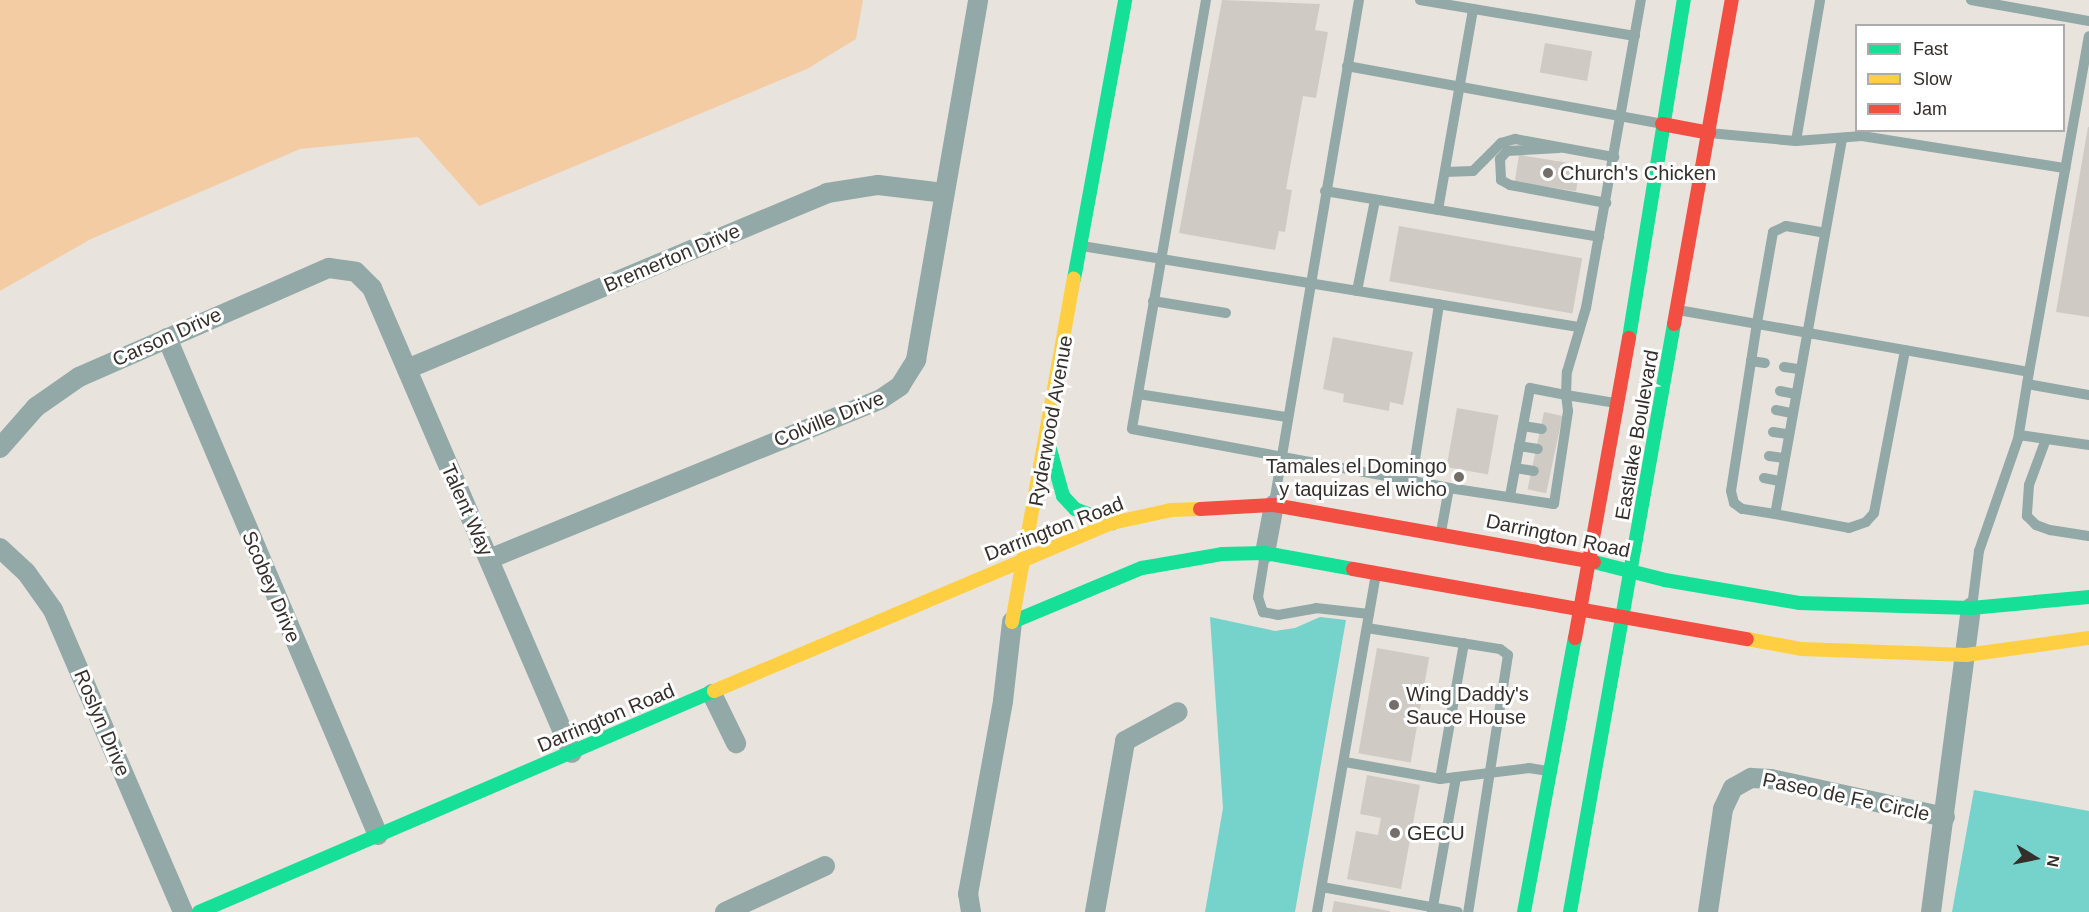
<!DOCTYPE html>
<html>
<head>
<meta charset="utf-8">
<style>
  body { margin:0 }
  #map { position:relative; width:2089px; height:912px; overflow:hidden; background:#e9e3dd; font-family:Helvetica,sans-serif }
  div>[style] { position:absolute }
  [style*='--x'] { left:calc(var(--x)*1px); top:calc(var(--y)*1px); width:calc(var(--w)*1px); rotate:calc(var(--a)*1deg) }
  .green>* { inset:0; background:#f4cca4 }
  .water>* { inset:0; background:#75d3cb }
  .building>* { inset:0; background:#d0cac5; transform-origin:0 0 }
  .lane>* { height:10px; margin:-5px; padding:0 5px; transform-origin:5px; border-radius:5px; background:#92a9a7 }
  .street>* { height:20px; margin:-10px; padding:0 10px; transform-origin:10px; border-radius:10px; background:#92a9a7 }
  .fast>* { height:14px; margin:-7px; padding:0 7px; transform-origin:7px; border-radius:7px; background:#16e098 }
  .slow>* { height:14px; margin:-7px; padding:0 7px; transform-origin:7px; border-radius:7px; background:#ffcf43 }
  .jam>* { height:14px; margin:-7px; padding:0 7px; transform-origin:7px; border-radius:7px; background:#f24e42 }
  .dots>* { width:16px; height:16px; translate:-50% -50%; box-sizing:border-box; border:3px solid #fff; border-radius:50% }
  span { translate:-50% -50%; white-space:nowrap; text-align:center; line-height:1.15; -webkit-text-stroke:6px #fff; paint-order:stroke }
  .poi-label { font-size:20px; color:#342f2b }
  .left { translate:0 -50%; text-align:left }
  .right { translate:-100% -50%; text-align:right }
  .street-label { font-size:20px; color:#342f2b }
  .legend { position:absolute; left:1855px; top:24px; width:210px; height:108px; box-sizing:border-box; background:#fff; border:2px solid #aeacaa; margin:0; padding:8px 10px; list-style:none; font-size:18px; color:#342f2b }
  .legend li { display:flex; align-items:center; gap:12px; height:30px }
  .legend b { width:30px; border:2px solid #aeacaa }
  .north { position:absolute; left:2005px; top:828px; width:60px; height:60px; -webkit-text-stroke:4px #fff; paint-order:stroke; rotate:100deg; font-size:16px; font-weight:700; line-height:24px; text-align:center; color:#342f2b }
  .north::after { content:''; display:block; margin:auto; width:21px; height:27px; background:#342f2b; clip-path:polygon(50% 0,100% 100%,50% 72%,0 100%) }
</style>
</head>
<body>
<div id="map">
  <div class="green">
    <i style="clip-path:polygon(0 0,863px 0,856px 39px,807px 69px,479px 206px,418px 137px,300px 149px,91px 239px,0 291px)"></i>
  </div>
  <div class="water">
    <i style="clip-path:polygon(1210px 617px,1275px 631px,1295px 628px,1320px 617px,1346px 620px,1295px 912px,1205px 912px,1223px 808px)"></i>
    <i style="clip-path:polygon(1974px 790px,2089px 811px,2089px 912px,1952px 912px)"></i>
  </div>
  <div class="building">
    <i style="clip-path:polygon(1222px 0,1320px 4px,1315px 30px,1328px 32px,1316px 98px,1303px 96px,1286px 189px,1292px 190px,1285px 232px,1279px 231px,1275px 250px,1179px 233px)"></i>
    <i style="left:1545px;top:43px;width:48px;height:30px;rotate:10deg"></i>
    <i style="clip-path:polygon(2088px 127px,2089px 127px,2089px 317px,2056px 312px)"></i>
    <i style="left:1519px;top:155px;width:62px;height:27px;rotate:9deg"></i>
    <i style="left:1399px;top:226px;width:186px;height:56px;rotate:10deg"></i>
    <i style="clip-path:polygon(1333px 337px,1413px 352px,1403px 405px,1390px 402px,1389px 411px,1343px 402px,1344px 394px,1323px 389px)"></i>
    <i style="left:1457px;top:408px;width:42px;height:60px;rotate:10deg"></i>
    <i style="left:1544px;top:412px;width:19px;height:79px;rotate:12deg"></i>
    <i style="left:1377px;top:648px;width:53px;height:107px;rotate:10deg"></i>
    <i style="clip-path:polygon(1367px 775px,1420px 785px,1401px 889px,1347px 879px,1356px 831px,1378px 835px,1381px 818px,1360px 814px)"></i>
    <i style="clip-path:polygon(1334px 901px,1390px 911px,1390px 912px,1332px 912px)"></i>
  </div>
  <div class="lane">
    <i style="--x:1206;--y:0;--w:435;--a:99.8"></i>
    <i style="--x:1132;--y:429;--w:322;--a:10.5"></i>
    <i style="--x:1449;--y:488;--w:45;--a:100.3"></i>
    <i style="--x:1420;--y:0;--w:218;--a:9.5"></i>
    <i style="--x:1971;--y:0;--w:120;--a:10.1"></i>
    <i style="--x:1347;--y:66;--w:320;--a:10.4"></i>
    <i style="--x:1709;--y:133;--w:87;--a:5.3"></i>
    <i style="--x:1796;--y:141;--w:66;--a:-4.3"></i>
    <i style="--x:1862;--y:136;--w:206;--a:9"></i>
    <i style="--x:1842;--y:139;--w:381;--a:100.1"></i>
    <i style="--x:1775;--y:514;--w:75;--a:10.7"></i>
    <i style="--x:1849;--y:528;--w:18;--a:-19"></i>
    <i style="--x:1866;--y:522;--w:12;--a:-48"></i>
    <i style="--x:1874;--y:513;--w:166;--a:-79.2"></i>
    <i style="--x:1796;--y:141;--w:143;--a:-80.3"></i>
    <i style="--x:1559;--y:148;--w:52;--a:176.7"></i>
    <i style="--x:1507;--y:151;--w:11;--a:131"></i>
    <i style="--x:1500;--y:159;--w:21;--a:87"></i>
    <i style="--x:1501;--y:180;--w:10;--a:29"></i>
    <i style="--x:1510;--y:185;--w:98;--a:10.6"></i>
    <i style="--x:1445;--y:172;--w:28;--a:-2"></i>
    <i style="--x:1473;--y:171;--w:40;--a:-45"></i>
    <i style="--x:1501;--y:143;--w:15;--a:-16"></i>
    <i style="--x:1515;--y:139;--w:101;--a:10.3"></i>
    <i style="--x:1325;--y:191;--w:278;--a:9.5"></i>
    <i style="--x:1438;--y:210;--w:204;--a:-80.1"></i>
    <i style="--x:1082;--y:246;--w:503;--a:9.27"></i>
    <i style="--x:1357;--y:291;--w:93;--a:-78.8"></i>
    <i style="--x:1153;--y:301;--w:74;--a:9.3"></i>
    <i style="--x:1678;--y:310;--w:356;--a:10"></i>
    <i style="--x:2029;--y:372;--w:68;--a:99.3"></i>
    <i style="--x:2018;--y:439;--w:119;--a:109.2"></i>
    <i style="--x:1979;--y:551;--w:56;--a:97.1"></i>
    <i style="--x:1751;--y:361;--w:14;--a:8"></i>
    <i style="--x:1784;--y:367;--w:15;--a:8"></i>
    <i style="--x:2029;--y:372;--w:341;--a:-79.9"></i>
    <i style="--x:2027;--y:384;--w:63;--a:10.1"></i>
    <i style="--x:1780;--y:391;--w:15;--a:11"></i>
    <i style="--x:1138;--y:394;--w:151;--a:8.8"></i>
    <i style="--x:1776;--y:410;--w:16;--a:11"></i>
    <i style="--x:1523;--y:426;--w:19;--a:9"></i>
    <i style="--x:1773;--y:432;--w:15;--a:8"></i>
    <i style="--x:2019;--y:435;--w:71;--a:8.1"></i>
    <i style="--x:2046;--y:439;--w:49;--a:110.3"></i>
    <i style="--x:2029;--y:485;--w:31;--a:94"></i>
    <i style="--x:2027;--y:516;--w:13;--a:45"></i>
    <i style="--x:2036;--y:525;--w:15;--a:20"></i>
    <i style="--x:2050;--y:530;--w:39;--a:9"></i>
    <i style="--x:1519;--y:446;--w:19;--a:9"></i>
    <i style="--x:1769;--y:456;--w:15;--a:8"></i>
    <i style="--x:1515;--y:468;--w:19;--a:9"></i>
    <i style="--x:1764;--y:478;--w:16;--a:11"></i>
    <i style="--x:1412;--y:479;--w:177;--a:-81.2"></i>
    <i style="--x:1449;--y:488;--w:106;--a:8.7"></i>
    <i style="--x:1554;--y:504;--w:94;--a:-81.4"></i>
    <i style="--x:1568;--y:411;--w:16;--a:-97"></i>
    <i style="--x:1566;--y:395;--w:51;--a:9.1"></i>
    <i style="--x:1510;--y:496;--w:110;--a:-79.5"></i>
    <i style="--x:1530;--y:388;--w:37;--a:11"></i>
    <i style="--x:1566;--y:395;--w:23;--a:-88"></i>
    <i style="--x:1567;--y:372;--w:67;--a:-73.5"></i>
    <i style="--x:1586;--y:308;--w:313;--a:-79.9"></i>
    <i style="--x:1274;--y:503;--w:510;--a:-80.41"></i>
    <i style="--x:1775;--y:514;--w:33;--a:-171"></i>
    <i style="--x:1742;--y:509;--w:10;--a:-143"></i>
    <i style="--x:1734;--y:503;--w:12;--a:-104"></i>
    <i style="--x:1731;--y:491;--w:170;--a:-81.2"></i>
    <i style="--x:1757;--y:323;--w:92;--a:-80"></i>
    <i style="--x:1773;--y:232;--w:14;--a:-25"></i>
    <i style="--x:1786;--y:226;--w:39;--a:10"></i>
    <i style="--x:1265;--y:554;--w:44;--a:99.2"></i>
    <i style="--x:1258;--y:597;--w:16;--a:72"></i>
    <i style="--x:1263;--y:612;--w:15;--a:11"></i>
    <i style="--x:1278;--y:615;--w:39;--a:-10"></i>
    <i style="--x:1316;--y:608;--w:53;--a:6.5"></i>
    <i style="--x:1367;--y:628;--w:135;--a:9"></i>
    <i style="--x:1500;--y:649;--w:10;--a:37"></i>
    <i style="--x:1508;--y:655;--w:260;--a:98.8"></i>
    <i style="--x:1345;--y:762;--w:97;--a:10.1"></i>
    <i style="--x:1440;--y:779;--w:90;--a:-7"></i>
    <i style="--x:1529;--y:768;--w:20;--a:9"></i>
    <i style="--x:1440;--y:779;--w:138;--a:-80"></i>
    <i style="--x:1322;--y:887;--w:138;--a:10.4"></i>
    <i style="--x:1317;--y:912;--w:344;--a:-80.1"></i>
    <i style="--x:1432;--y:912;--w:137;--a:-79.9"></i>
  </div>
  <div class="street">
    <i style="--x:167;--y:338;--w:540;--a:67"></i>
    <i style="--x:407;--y:369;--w:455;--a:-22.7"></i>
    <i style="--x:827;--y:193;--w:52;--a:-8.9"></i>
    <i style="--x:878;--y:185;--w:66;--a:6.9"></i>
    <i style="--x:0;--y:448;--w:55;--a:-48.7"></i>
    <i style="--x:36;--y:407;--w:52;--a:-34.9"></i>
    <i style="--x:79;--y:377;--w:273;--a:-23.6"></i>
    <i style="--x:329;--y:268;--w:27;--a:8"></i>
    <i style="--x:356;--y:272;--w:23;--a:45"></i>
    <i style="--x:372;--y:288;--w:506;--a:66.73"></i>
    <i style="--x:0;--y:548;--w:35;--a:43"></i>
    <i style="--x:26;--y:572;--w:47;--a:54.6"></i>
    <i style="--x:53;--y:610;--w:329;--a:66.7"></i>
    <i style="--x:1265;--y:553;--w:49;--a:-79.4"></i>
    <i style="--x:489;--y:559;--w:423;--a:-22.2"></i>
    <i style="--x:881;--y:399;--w:23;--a:-34"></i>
    <i style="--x:900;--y:386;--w:31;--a:-58"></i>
    <i style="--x:916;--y:360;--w:365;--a:-80.2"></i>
    <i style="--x:712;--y:694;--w:55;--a:63.9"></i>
    <i style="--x:725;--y:912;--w:110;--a:-24.7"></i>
    <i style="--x:971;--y:912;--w:18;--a:-99"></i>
    <i style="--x:968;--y:894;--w:196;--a:-79.7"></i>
    <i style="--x:1003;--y:701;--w:80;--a:-83.5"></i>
    <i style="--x:1095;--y:912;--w:174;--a:-80"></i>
    <i style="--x:1125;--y:741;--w:60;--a:-28.7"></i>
    <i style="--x:1708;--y:912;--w:104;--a:-81.7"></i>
    <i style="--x:1723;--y:809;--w:23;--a:-65"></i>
    <i style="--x:1733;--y:788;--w:21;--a:-29"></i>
    <i style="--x:1751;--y:778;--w:20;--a:3"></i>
    <i style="--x:1771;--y:779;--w:178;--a:12.3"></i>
    <i style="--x:1931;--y:912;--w:307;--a:-82.5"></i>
  </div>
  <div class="fast">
    <i style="--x:1074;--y:279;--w:284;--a:-79.6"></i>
    <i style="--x:1629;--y:338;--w:342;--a:-80.8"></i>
    <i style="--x:1050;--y:449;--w:49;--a:74.5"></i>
    <i style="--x:1063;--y:496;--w:18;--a:47"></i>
    <i style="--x:1075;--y:509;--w:40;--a:21"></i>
    <i style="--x:1594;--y:562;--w:73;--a:14.2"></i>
    <i style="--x:1665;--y:580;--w:136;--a:9.7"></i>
    <i style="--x:1799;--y:603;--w:172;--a:1.7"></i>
    <i style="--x:1971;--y:608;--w:119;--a:-5.3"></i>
    <i style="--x:1012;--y:622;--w:141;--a:-22.6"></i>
    <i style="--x:1142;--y:568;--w:81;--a:-9.9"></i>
    <i style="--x:1222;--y:554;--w:43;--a:-1.3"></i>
    <i style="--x:1265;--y:553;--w:89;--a:10.3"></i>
    <i style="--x:199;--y:912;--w:560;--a:-23.23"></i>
    <i style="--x:1524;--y:912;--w:279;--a:-79.5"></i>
    <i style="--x:1570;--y:912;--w:597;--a:-79.97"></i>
  </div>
  <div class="slow">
    <i style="--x:1012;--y:622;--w:349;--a:-79.8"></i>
    <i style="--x:1747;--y:639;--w:56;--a:10.3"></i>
    <i style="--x:1802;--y:649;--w:164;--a:2.1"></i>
    <i style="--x:1966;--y:655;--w:124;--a:-7.9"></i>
    <i style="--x:714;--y:691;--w:432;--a:-22.9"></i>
    <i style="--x:1112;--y:523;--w:60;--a:-12.4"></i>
    <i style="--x:1171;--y:510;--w:29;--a:-2"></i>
  </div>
  <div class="jam">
    <i style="--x:1662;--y:124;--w:48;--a:10.8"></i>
    <i style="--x:1674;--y:324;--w:329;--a:-79.9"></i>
    <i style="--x:1200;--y:509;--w:74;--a:-3.1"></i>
    <i style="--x:1274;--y:505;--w:325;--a:10.1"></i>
    <i style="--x:1353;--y:569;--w:400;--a:10.1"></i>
    <i style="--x:1575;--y:638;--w:305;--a:-79.8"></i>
  </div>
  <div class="dots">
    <i style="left:1548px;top:173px;background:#736e69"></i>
    <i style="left:1459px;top:477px;background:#736e69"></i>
    <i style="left:1394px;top:705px;background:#736e69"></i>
    <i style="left:1395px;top:833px;background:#736e69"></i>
  </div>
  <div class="poi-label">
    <span class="left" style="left:1560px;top:173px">Church's Chicken</span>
    <span class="right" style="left:1447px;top:478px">Tamales el Domingo<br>y taquizas el wicho</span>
    <span class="left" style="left:1406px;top:706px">Wing Daddy's<br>Sauce House</span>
    <span class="left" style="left:1407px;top:833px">GECU</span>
  </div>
  <div class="street-label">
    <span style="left:672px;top:258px;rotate:-23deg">Bremerton Drive</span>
    <span style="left:167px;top:337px;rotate:-24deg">Carson Drive</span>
    <span style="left:829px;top:419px;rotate:-22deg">Colville Drive</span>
    <span style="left:1051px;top:421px;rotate:-80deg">Ryderwood Avenue</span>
    <span style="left:1637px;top:435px;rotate:-80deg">Eastlake Boulevard</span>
    <span style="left:467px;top:510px;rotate:66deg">Talent Way</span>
    <span style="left:1054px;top:529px;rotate:-21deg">Darrington Road</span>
    <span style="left:1558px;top:536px;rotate:12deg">Darrington Road</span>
    <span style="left:271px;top:587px;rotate:67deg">Scobey Drive</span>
    <span style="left:606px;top:718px;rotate:-23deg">Darrington Road</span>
    <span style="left:102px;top:723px;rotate:67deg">Roslyn Drive</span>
    <span style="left:1846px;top:797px;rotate:12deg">Paseo de Fe Circle</span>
  </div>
  <ul class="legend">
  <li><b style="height:8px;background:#16e098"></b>Fast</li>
  <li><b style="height:8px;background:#ffcf43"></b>Slow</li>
  <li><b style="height:8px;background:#f24e42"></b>Jam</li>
  </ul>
  <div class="north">N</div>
</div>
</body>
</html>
